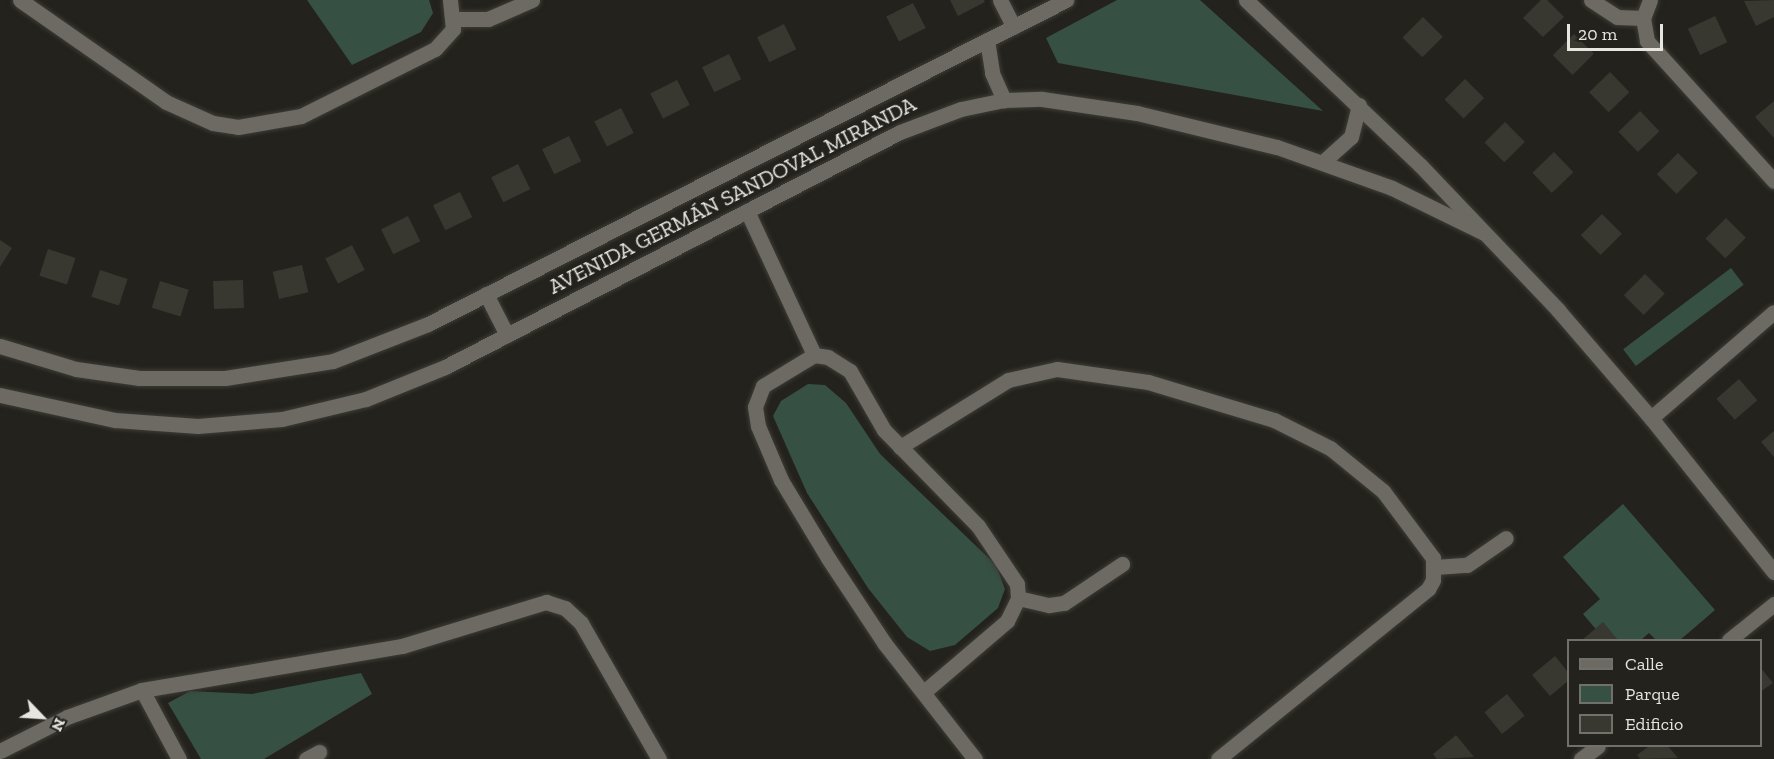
<!DOCTYPE html>
<html>
<head>
<meta charset="utf-8">
<style>
  body { margin:0 }
  #map { position:relative; width:1774px; height:759px; overflow:hidden; background:#24221c; font-family:"Zilla Slab",serif }
  div>[style] { position:absolute }
  [style*='--x'] { left:calc(var(--x)*1px); top:calc(var(--y)*1px); width:calc(var(--w)*1px); rotate:calc(var(--a)*1deg) }
  .green>* { inset:0; background:#375044; transform-origin:0 0 }
  .building>* { inset:0; background:#383730; transform-origin:0 0 }
  .roads { filter:drop-shadow(0 0 2px #3d3c36) drop-shadow(0 0 2px #3d3c36) }
  .minor>* { height:15px; margin:-7.5px; padding:0 7.5px; transform-origin:7.5px; border-radius:7.5px; background:#6c6a62 }
  span { translate:-50% -50%; white-space:nowrap; text-align:center; line-height:1.15; -webkit-text-stroke:6px #24221c; paint-order:stroke }
  .street-label { font-size:22px; color:#e6e5e0 }
  .legend { position:absolute; left:1567px; top:639px; width:195px; height:108px; box-sizing:border-box; background:#24221c; border:2px solid #72706a; margin:0; padding:8px 10px; list-style:none; font-size:18px; color:#e6e5e0 }
  .legend li { display:flex; align-items:center; gap:12px; height:30px }
  .legend b { width:30px; border:2px solid #72706a }
  .north { position:absolute; left:12px; top:687px; width:60px; height:60px; -webkit-text-stroke:4px #24221c; paint-order:stroke; rotate:115deg; font-size:16px; font-weight:700; line-height:24px; text-align:center; color:#e6e5e0 }
  .north::after { content:''; display:block; margin:auto; width:21px; height:27px; background:#e6e5e0; clip-path:polygon(50% 0,100% 100%,50% 72%,0 100%) }
  .scale { position:absolute; left:1567px; top:24px; width:96px; height:27px; box-sizing:border-box; border:3px solid #e6e5e0; border-top:0; padding-left:8px; font-size:18px; line-height:21px; white-space:nowrap; color:#e6e5e0; -webkit-text-stroke:4px #24221c; paint-order:stroke }
</style>
</head>
<body>
<div id="map">
  <div class="green">
    <i style="clip-path:polygon(307px 0,429px 0,433px 13px,421px 32px,352px 65px)"></i>
    <i style="clip-path:polygon(1117px 0,1200px 0,1323px 111px,1058px 63px,1046px 38px)"></i>
    <i style="left:1731px;top:268px;width:21px;height:135px;rotate:53deg"></i>
    <i style="clip-path:polygon(808px 384px,825px 385px,846px 403px,880px 454px,996px 565px,1005px 589px,998px 608px,955px 645px,930px 651px,907px 637px,868px 588px,807px 493px,773px 416px,781px 401px)"></i>
    <i style="clip-path:polygon(1623px 504px,1715px 610px,1680px 640px,1656px 640px,1649px 633px,1641px 640px,1605px 640px,1583px 614px,1600px 599px,1563px 557px)"></i>
    <i style="clip-path:polygon(361px 673px,372px 694px,264px 759px,201px 759px,168px 703px,190px 691px,252px 694px)"></i>
  </div>
  <div class="building">
    <i style="clip-path:polygon(950px 0,984px 0,985px 2px,958px 16px)"></i>
    <i style="clip-path:polygon(1541px 0,1547px 0,1564px 17px,1543px 37px,1523px 18px)"></i>
    <i style="clip-path:polygon(1774px 0,1774px 17px,1756px 26px,1744px 1px)"></i>
    <i style="left:913px;top:3px;width:28px;height:30px;rotate:63deg"></i>
    <i style="left:1715px;top:16px;width:29px;height:30px;rotate:65deg"></i>
    <i style="left:1423px;top:17px;width:28px;height:29px;rotate:45deg"></i>
    <i style="left:784px;top:24px;width:28px;height:30px;rotate:64deg"></i>
    <i style="left:1574px;top:34px;width:28px;height:30px;rotate:45deg"></i>
    <i style="left:729px;top:54px;width:28px;height:30px;rotate:64deg"></i>
    <i style="left:1610px;top:72px;width:28px;height:29px;rotate:46deg"></i>
    <i style="left:1465px;top:79px;width:27px;height:29px;rotate:45deg"></i>
    <i style="left:677px;top:80px;width:28px;height:30px;rotate:63deg"></i>
    <i style="clip-path:polygon(1774px 101px,1774px 138px,1755px 117px)"></i>
    <i style="left:621px;top:108px;width:28px;height:30px;rotate:63deg"></i>
    <i style="left:1640px;top:111px;width:28px;height:30px;rotate:46deg"></i>
    <i style="left:1505px;top:122px;width:28px;height:29px;rotate:45deg"></i>
    <i style="left:569px;top:136px;width:28px;height:30px;rotate:64deg"></i>
    <i style="left:1554px;top:152px;width:28px;height:30px;rotate:46deg"></i>
    <i style="left:1678px;top:153px;width:28px;height:30px;rotate:45deg"></i>
    <i style="left:518px;top:164px;width:28px;height:30px;rotate:64deg"></i>
    <i style="left:460px;top:192px;width:28px;height:30px;rotate:64deg"></i>
    <i style="left:1602px;top:214px;width:28px;height:30px;rotate:45deg"></i>
    <i style="left:408px;top:216px;width:28px;height:30px;rotate:64deg"></i>
    <i style="left:1726px;top:218px;width:28px;height:29px;rotate:45deg"></i>
    <i style="clip-path:polygon(0 240px,12px 248px,0 267px)"></i>
    <i style="left:352px;top:245px;width:28px;height:30px;rotate:63deg"></i>
    <i style="left:48px;top:249px;width:29px;height:28px;rotate:18deg"></i>
    <i style="left:302px;top:265px;width:28px;height:30px;rotate:77deg"></i>
    <i style="left:100px;top:270px;width:29px;height:28px;rotate:18deg"></i>
    <i style="left:1645px;top:274px;width:28px;height:30px;rotate:45deg"></i>
    <i style="left:243px;top:280px;width:28px;height:30px;rotate:88deg"></i>
    <i style="left:160px;top:281px;width:30px;height:28px;rotate:17deg"></i>
    <i style="left:1739px;top:379px;width:28px;height:30px;rotate:49deg"></i>
    <i style="clip-path:polygon(1774px 431px,1774px 457px,1761px 442px)"></i>
    <i style="clip-path:polygon(1603px 622px,1618px 640px,1582px 640px)"></i>
    <i style="clip-path:polygon(1555px 656px,1568px 672px,1568px 681px,1550px 696px,1532px 675px)"></i>
    <i style="clip-path:polygon(1760px 667px,1773px 683px,1760px 692px)"></i>
    <i style="left:1507px;top:694px;width:28px;height:29px;rotate:51deg"></i>
    <i style="clip-path:polygon(1456px 735px,1474px 757px,1437px 759px,1433px 754px)"></i>
    <i style="clip-path:polygon(1649px 746px,1668px 746px,1678px 758px,1640px 759px,1637px 755px)"></i>
  </div>
  <div class="roads">
    <div class="minor">
      <i style="--x:20;--y:0;--w:178;--a:34.9"></i>
      <i style="--x:166;--y:102;--w:51;--a:24.1"></i>
      <i style="--x:213;--y:123;--w:25;--a:9"></i>
      <i style="--x:238;--y:127;--w:64;--a:-9.9"></i>
      <i style="--x:301;--y:116;--w:150;--a:-26.6"></i>
      <i style="--x:435;--y:49;--w:27;--a:-48"></i>
      <i style="--x:453;--y:29;--w:29;--a:-96"></i>
      <i style="--x:1000;--y:0;--w:30;--a:63"></i>
      <i style="--x:1246;--y:0;--w:241;--a:43.5"></i>
      <i style="--x:1421;--y:166;--w:199;--a:46.4"></i>
      <i style="--x:1558;--y:310;--w:143;--a:49.3"></i>
      <i style="--x:1651;--y:418;--w:197;--a:51.4"></i>
      <i style="--x:1591;--y:0;--w:31;--a:33"></i>
      <i style="--x:1617;--y:17;--w:26;--a:2"></i>
      <i style="--x:1650;--y:0;--w:19;--a:111"></i>
      <i style="--x:1643;--y:18;--w:23;--a:80"></i>
      <i style="--x:1647;--y:41;--w:189;--a:47.8"></i>
      <i style="--x:455;--y:19;--w:33;--a:0"></i>
      <i style="--x:488;--y:19;--w:48;--a:-23.4"></i>
      <i style="--x:987;--y:40;--w:33;--a:81"></i>
      <i style="--x:992;--y:73;--w:30;--a:66"></i>
      <i style="--x:1324;--y:161;--w:36;--a:-42"></i>
      <i style="--x:1351;--y:137;--w:33;--a:-76"></i>
      <i style="--x:747;--y:211;--w:159;--a:65"></i>
      <i style="--x:486;--y:294;--w:46;--a:62.9"></i>
      <i style="--x:0;--y:346;--w:79;--a:16.8"></i>
      <i style="--x:76;--y:369;--w:64;--a:8.1"></i>
      <i style="--x:139;--y:378;--w:86;--a:0"></i>
      <i style="--x:225;--y:378;--w:109;--a:-8.9"></i>
      <i style="--x:333;--y:361;--w:102;--a:-21.3"></i>
      <i style="--x:428;--y:324;--w:716;--a:-26.92"></i>
      <i style="--x:0;--y:395;--w:118;--a:12.3"></i>
      <i style="--x:115;--y:420;--w:83;--a:4.1"></i>
      <i style="--x:198;--y:426;--w:84;--a:-4.8"></i>
      <i style="--x:282;--y:419;--w:86;--a:-13.4"></i>
      <i style="--x:366;--y:399;--w:85;--a:-22.1"></i>
      <i style="--x:445;--y:367;--w:512;--a:-27.32"></i>
      <i style="--x:900;--y:132;--w:65;--a:-20.7"></i>
      <i style="--x:961;--y:109;--w:44;--a:-11.8"></i>
      <i style="--x:1004;--y:100;--w:38;--a:-2"></i>
      <i style="--x:1042;--y:99;--w:96;--a:8.4"></i>
      <i style="--x:1137;--y:113;--w:144;--a:13.7"></i>
      <i style="--x:1277;--y:147;--w:122;--a:19.6"></i>
      <i style="--x:1392;--y:188;--w:102;--a:26.1"></i>
      <i style="--x:1651;--y:418;--w:162;--a:-40.8"></i>
      <i style="--x:900;--y:447;--w:127;--a:-31.8"></i>
      <i style="--x:1008;--y:380;--w:50;--a:-12.7"></i>
      <i style="--x:1057;--y:369;--w:92;--a:8.1"></i>
      <i style="--x:1148;--y:382;--w:132;--a:16.8"></i>
      <i style="--x:1274;--y:420;--w:63;--a:26.6"></i>
      <i style="--x:1330;--y:448;--w:68;--a:39.1"></i>
      <i style="--x:1383;--y:491;--w:84;--a:53.3"></i>
      <i style="--x:1433;--y:558;--w:22;--a:90"></i>
      <i style="--x:1433;--y:580;--w:10;--a:119"></i>
      <i style="--x:1428;--y:589;--w:270;--a:141"></i>
      <i style="--x:1435;--y:567;--w:32;--a:-4"></i>
      <i style="--x:1467;--y:565;--w:47;--a:-34.7"></i>
      <i style="--x:1018;--y:598;--w:32;--a:13"></i>
      <i style="--x:1049;--y:605;--w:15;--a:-8"></i>
      <i style="--x:1064;--y:603;--w:70;--a:-33.9"></i>
      <i style="--x:1729;--y:640;--w:58;--a:-38.7"></i>
      <i style="--x:142;--y:690;--w:78;--a:61.8"></i>
      <i style="--x:925;--y:691;--w:108;--a:-40.5"></i>
      <i style="--x:1007;--y:621;--w:25;--a:-64"></i>
      <i style="--x:1018;--y:598;--w:14;--a:-94"></i>
      <i style="--x:1017;--y:584;--w:70;--a:-123.9"></i>
      <i style="--x:978;--y:526;--w:134;--a:-134.4"></i>
      <i style="--x:884;--y:430;--w:68;--a:-120"></i>
      <i style="--x:850;--y:371;--w:26;--a:-148"></i>
      <i style="--x:828;--y:357;--w:14;--a:-172"></i>
      <i style="--x:814;--y:355;--w:60;--a:148.7"></i>
      <i style="--x:763;--y:386;--w:22;--a:111"></i>
      <i style="--x:755;--y:407;--w:19;--a:81"></i>
      <i style="--x:758;--y:426;--w:59;--a:66.9"></i>
      <i style="--x:781;--y:480;--w:91;--a:58.9"></i>
      <i style="--x:828;--y:558;--w:103;--a:56.5"></i>
      <i style="--x:885;--y:644;--w:146;--a:52"></i>
      <i style="--x:0;--y:751;--w:75;--a:-26.9"></i>
      <i style="--x:67;--y:717;--w:80;--a:-19.8"></i>
      <i style="--x:142;--y:690;--w:264;--a:-9.6"></i>
      <i style="--x:402;--y:646;--w:151;--a:-17"></i>
      <i style="--x:546;--y:602;--w:20;--a:18"></i>
      <i style="--x:565;--y:608;--w:22;--a:43"></i>
      <i style="--x:581;--y:623;--w:157;--a:60.2"></i>
      <i style="--x:306;--y:759;--w:15;--a:-28"></i>
      <i style="--x:1581;--y:759;--w:21;--a:-37"></i>
    </div>
  </div>
  <div class="street-label">
    <span style="left:732px;top:195px;rotate:-27deg">AVENIDA GERMÁN SANDOVAL MIRANDA</span>
  </div>
  <ul class="legend">
  <li><b style="height:8px;background:#6c6a62"></b>Calle</li>
  <li><b style="height:16px;background:#375044"></b>Parque</li>
  <li><b style="height:16px;background:#383730"></b>Edificio</li>
  </ul>
  <div class="north">N</div>
  <div class="scale">20 m</div>
</div>
</body>
</html>
